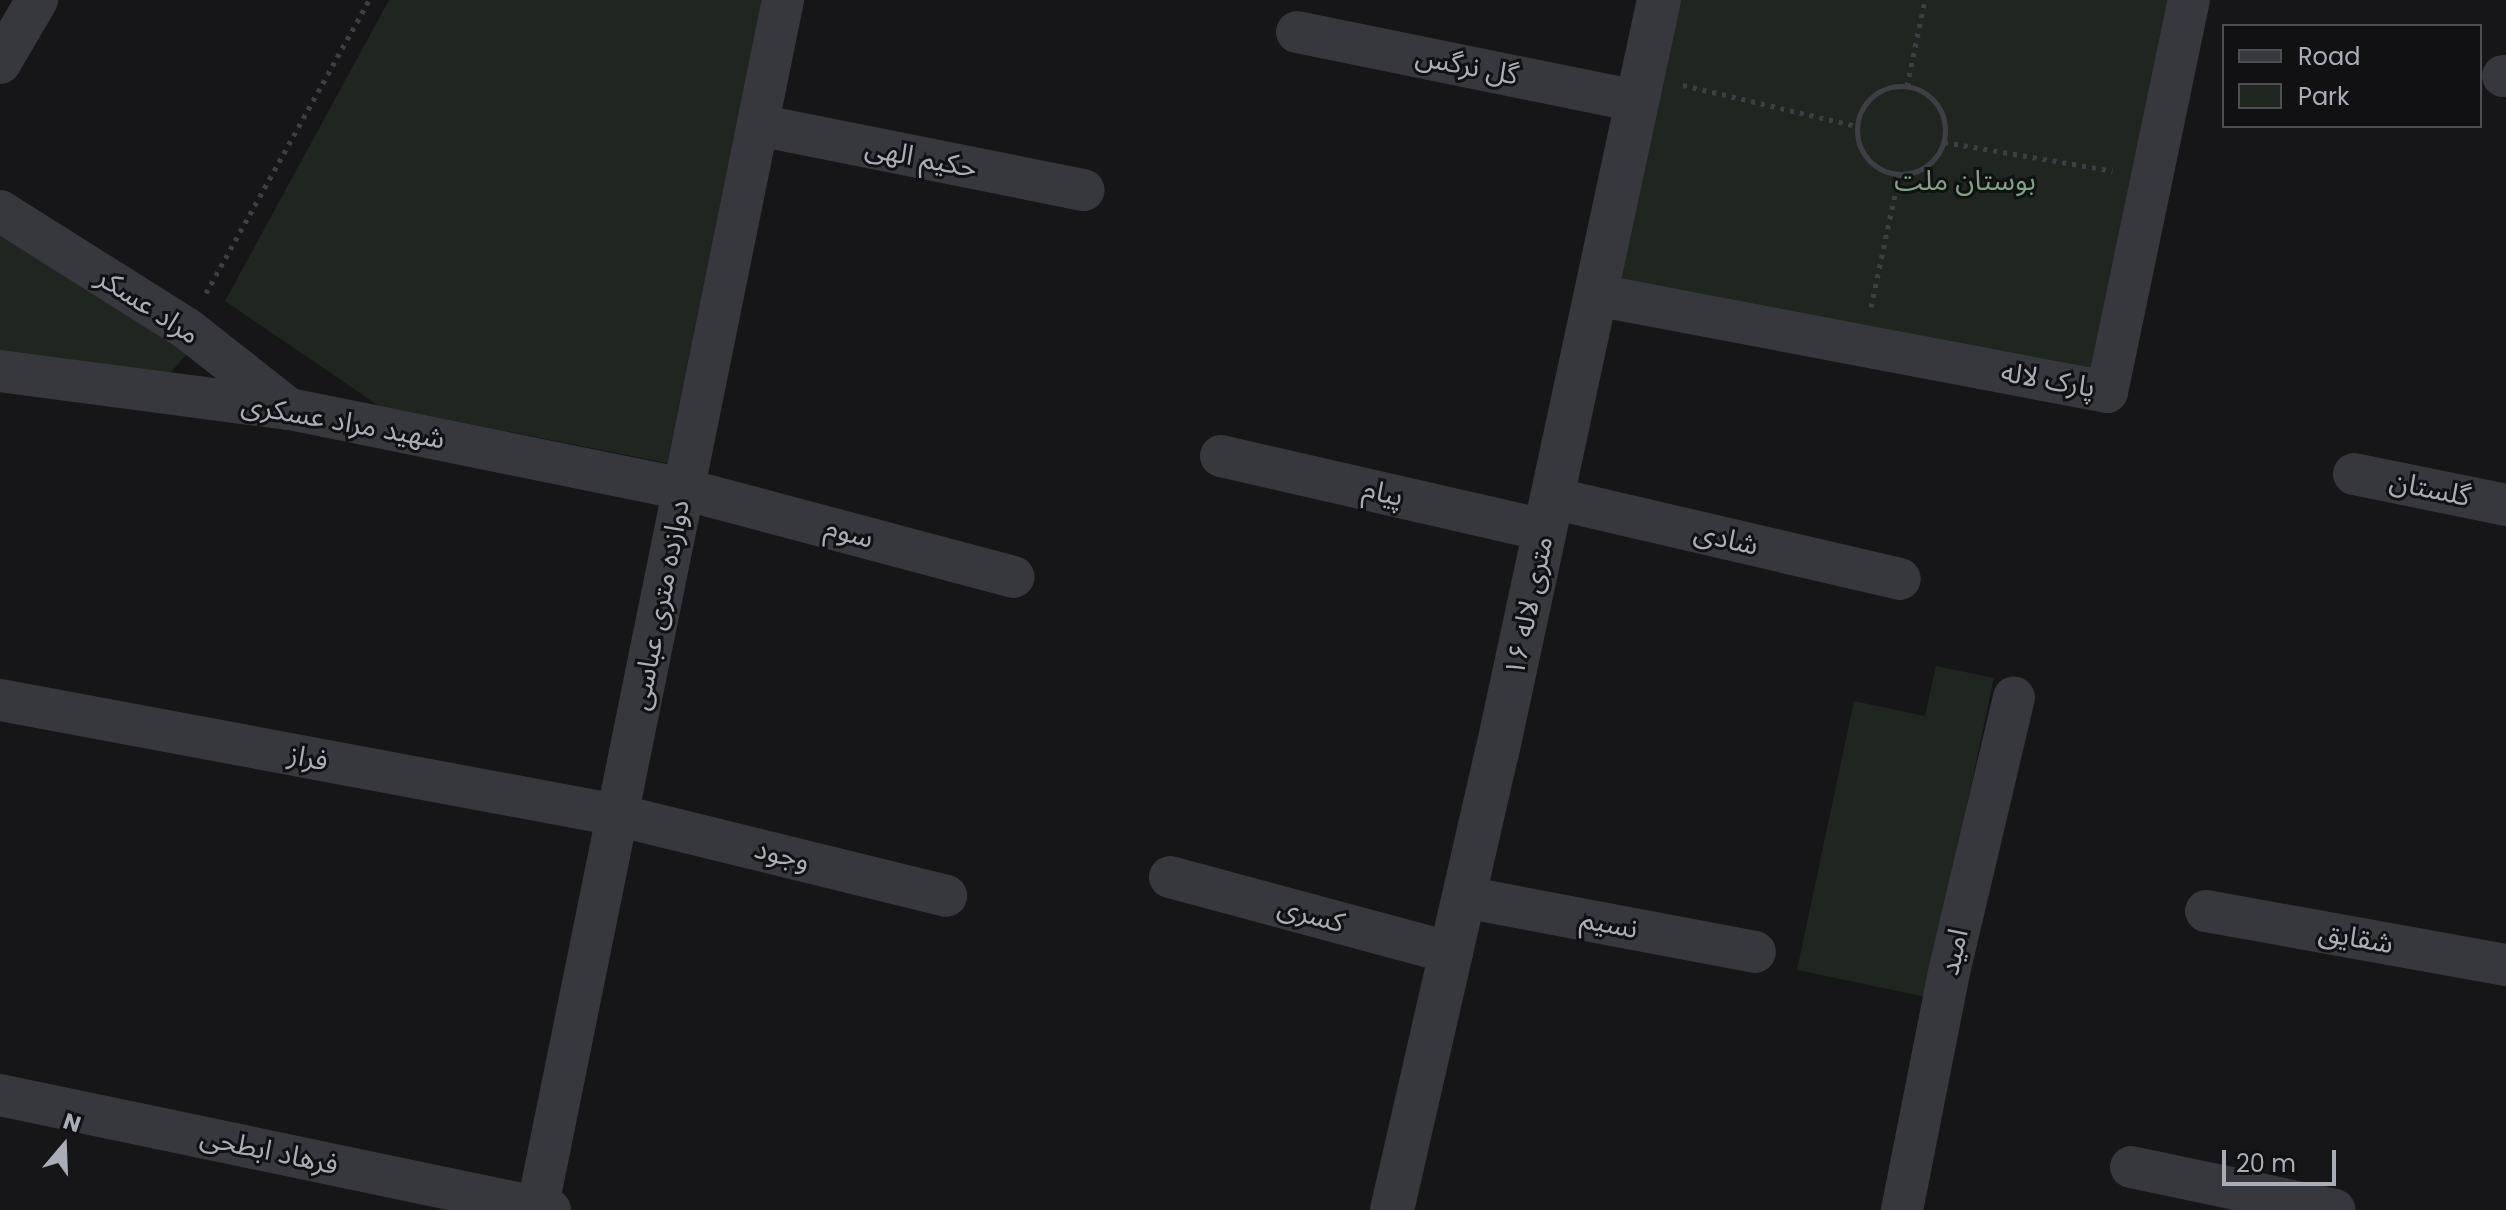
<!DOCTYPE html>
<html>
<head>
<meta charset="utf-8">
<style>
  body { margin:0 }
  #map { position:relative; width:2506px; height:1210px; overflow:hidden; background:#161618; font-family:Poppins,"Noto Sans Arabic",sans-serif }
  div>[style] { position:absolute }
  [style*='--x'] { left:calc(var(--x)*1px); top:calc(var(--y)*1px); width:calc(var(--w)*1px); rotate:calc(var(--a)*1deg) }
  .green>* { inset:0; background:#1e261f }
  .path>* { height:5px; margin-top:-2.5px; transform-origin:0; background:repeating-linear-gradient(90deg,#3d3f44 0 4px,transparent 0 10px) }
  .path>.ring { margin:-2.5px; padding:0; box-sizing:content-box; background:none; border:5px solid #3d3f44; border-radius:50% }
  .minor>* { height:42px; margin:-21px; padding:0 21px; transform-origin:21px; border-radius:21px; background:#37383d }
  .tertiary>* { height:44px; margin:-22px; padding:0 22px; transform-origin:22px; border-radius:22px; background:#37383d }
  span { translate:-50% -50%; white-space:nowrap; text-align:center; line-height:1.15; -webkit-text-stroke:6px #111113; paint-order:stroke }
  .street-label { font-size:28px; color:#a8adb8 }
  .park-label { font-size:28px; color:#7fa381 }
  .legend { position:absolute; left:2222px; top:24px; width:260px; height:104px; box-sizing:border-box; background:#111113; border:2px solid #4d4f55; margin:0; padding:10px 14px; list-style:none; font-size:24px; color:#a8adb8 }
  .legend li { display:flex; align-items:center; gap:16px; height:40px }
  .legend b { width:40px; border:2px solid #4d4f55 }
  .north { position:absolute; left:24px; top:1106px; width:80px; height:80px; -webkit-text-stroke:6px #111113; paint-order:stroke; rotate:19deg; font-size:22px; font-weight:700; line-height:32px; text-align:center; color:#a8adb8 }
  .north::after { content:''; display:block; margin:auto; width:28px; height:36px; background:#a8adb8; clip-path:polygon(50% 0,100% 100%,50% 72%,0 100%) }
  .scale { position:absolute; left:2222px; top:1150px; width:114px; height:36px; box-sizing:border-box; border:4px solid #a8adb8; border-top:0; padding-left:10px; font-size:24px; line-height:28px; white-space:nowrap; color:#a8adb8; -webkit-text-stroke:6px #111113; paint-order:stroke }
</style>
</head>
<body>
<div id="map">
  <div class="green">
    <i style="clip-path:polygon(389px 0,762px 0,667px 463px,379px 406px,225px 301px)"></i>
    <i style="clip-path:polygon(1659px 0,2189px 0,2107px 392px,1596px 295px)"></i>
    <i style="clip-path:polygon(0 230px,192px 348px,170px 373px,0 357px)"></i>
    <i style="clip-path:polygon(1936px 666px,1994px 678px,1926px 997px,1797px 970px,1854px 701px,1925px 716px)"></i>
  </div>
  <div class="path">
    <i style="--x:1683;--y:85;--w:179;--a:13.3"></i>
    <i class="ring" style="left:1857px;top:86px;width:83px;height:83px"></i>
    <i style="--x:1907;--y:86;--w:88;--a:-78.2"></i>
    <i style="--x:1944;--y:142;--w:171;--a:9.7"></i>
    <i style="--x:206;--y:293;--w:335;--a:-60.9"></i>
    <i style="--x:1871;--y:307;--w:135;--a:-78"></i>
  </div>
  <div class="minor">
    <i style="--x:1297;--y:32;--w:347;--a:11.5"></i>
    <i style="--x:0;--y:63;--w:73;--a:-59.6"></i>
    <i style="--x:2503;--y:76;--w:3;--a:0"></i>
    <i style="--x:758;--y:125;--w:332;--a:11.3"></i>
    <i style="--x:0;--y:211;--w:220;--a:32.2"></i>
    <i style="--x:186;--y:328;--w:131;--a:38.2"></i>
    <i style="--x:1596;--y:295;--w:520;--a:10.75"></i>
    <i style="--x:2107;--y:392;--w:400;--a:-78.2"></i>
    <i style="--x:0;--y:371;--w:292;--a:7.5"></i>
    <i style="--x:290;--y:409;--w:401;--a:11.5"></i>
    <i style="--x:683;--y:489;--w:342;--a:14.9"></i>
    <i style="--x:1221;--y:456;--w:332;--a:12.9"></i>
    <i style="--x:2354;--y:474;--w:155;--a:11.5"></i>
    <i style="--x:1552;--y:498;--w:357;--a:13.1"></i>
    <i style="--x:0;--y:700;--w:628;--a:10.56"></i>
    <i style="--x:617;--y:815;--w:339;--a:13.8"></i>
    <i style="--x:1170;--y:877;--w:292;--a:15.1"></i>
    <i style="--x:1464;--y:897;--w:296;--a:10.7"></i>
    <i style="--x:2206;--y:911;--w:305;--a:10.2"></i>
    <i style="--x:0;--y:1095;--w:562;--a:11.81"></i>
    <i style="--x:2131;--y:1167;--w:208;--a:11.9"></i>
    <i style="--x:537;--y:1210;--w:1235;--a:-78.51"></i>
    <i style="--x:1902;--y:1210;--w:247;--a:-78.8"></i>
    <i style="--x:1950;--y:968;--w:278;--a:-76.7"></i>
  </div>
  <div class="tertiary">
    <i style="--x:1392;--y:1210;--w:469;--a:-77.1"></i>
    <i style="--x:1497;--y:753;--w:770;--a:-77.86"></i>
  </div>
  <div class="street-label">
    <span style="left:1467px;top:66px;rotate:11deg">گل نرگس</span>
    <span style="left:921px;top:158px;rotate:11deg">حکیم الهی</span>
    <span style="left:148px;top:306px;rotate:33deg">مراد عسکر</span>
    <span style="left:2048px;top:380px;rotate:10deg">پارک لاله</span>
    <span style="left:343px;top:422px;rotate:10deg">شهید مراد عسکری</span>
    <span style="left:2430px;top:489px;rotate:12deg">گلستان</span>
    <span style="left:1383px;top:493px;rotate:13deg">پیام</span>
    <span style="left:849px;top:533px;rotate:15deg">سوم</span>
    <span style="left:1726px;top:539px;rotate:13deg">شادی</span>
    <span style="left:660px;top:605px;rotate:-79deg">دوازده متری عباسی</span>
    <span style="left:1529px;top:606px;rotate:-78deg">۱۶ متری لاله</span>
    <span style="left:308px;top:758px;rotate:11deg">فراز</span>
    <span style="left:782px;top:855px;rotate:14deg">وجود</span>
    <span style="left:1311px;top:915px;rotate:15deg">کسری</span>
    <span style="left:1609px;top:924px;rotate:11deg">نسیم</span>
    <span style="left:2356px;top:938px;rotate:10deg">شقایق</span>
    <span style="left:1954px;top:952px;rotate:-77deg">امید</span>
    <span style="left:269px;top:1151px;rotate:12deg">فرهاد ابطحی</span>
  </div>
  <div class="park-label">
    <span style="left:1965px;top:181px">بوستان ملت</span>
  </div>
  <ul class="legend">
  <li><b style="height:10px;background:#37383d"></b>Road</li>
  <li><b style="height:22px;background:#1e261f"></b>Park</li>
  </ul>
  <div class="north">N</div>
  <div class="scale">20 m</div>
</div>
</body>
</html>
